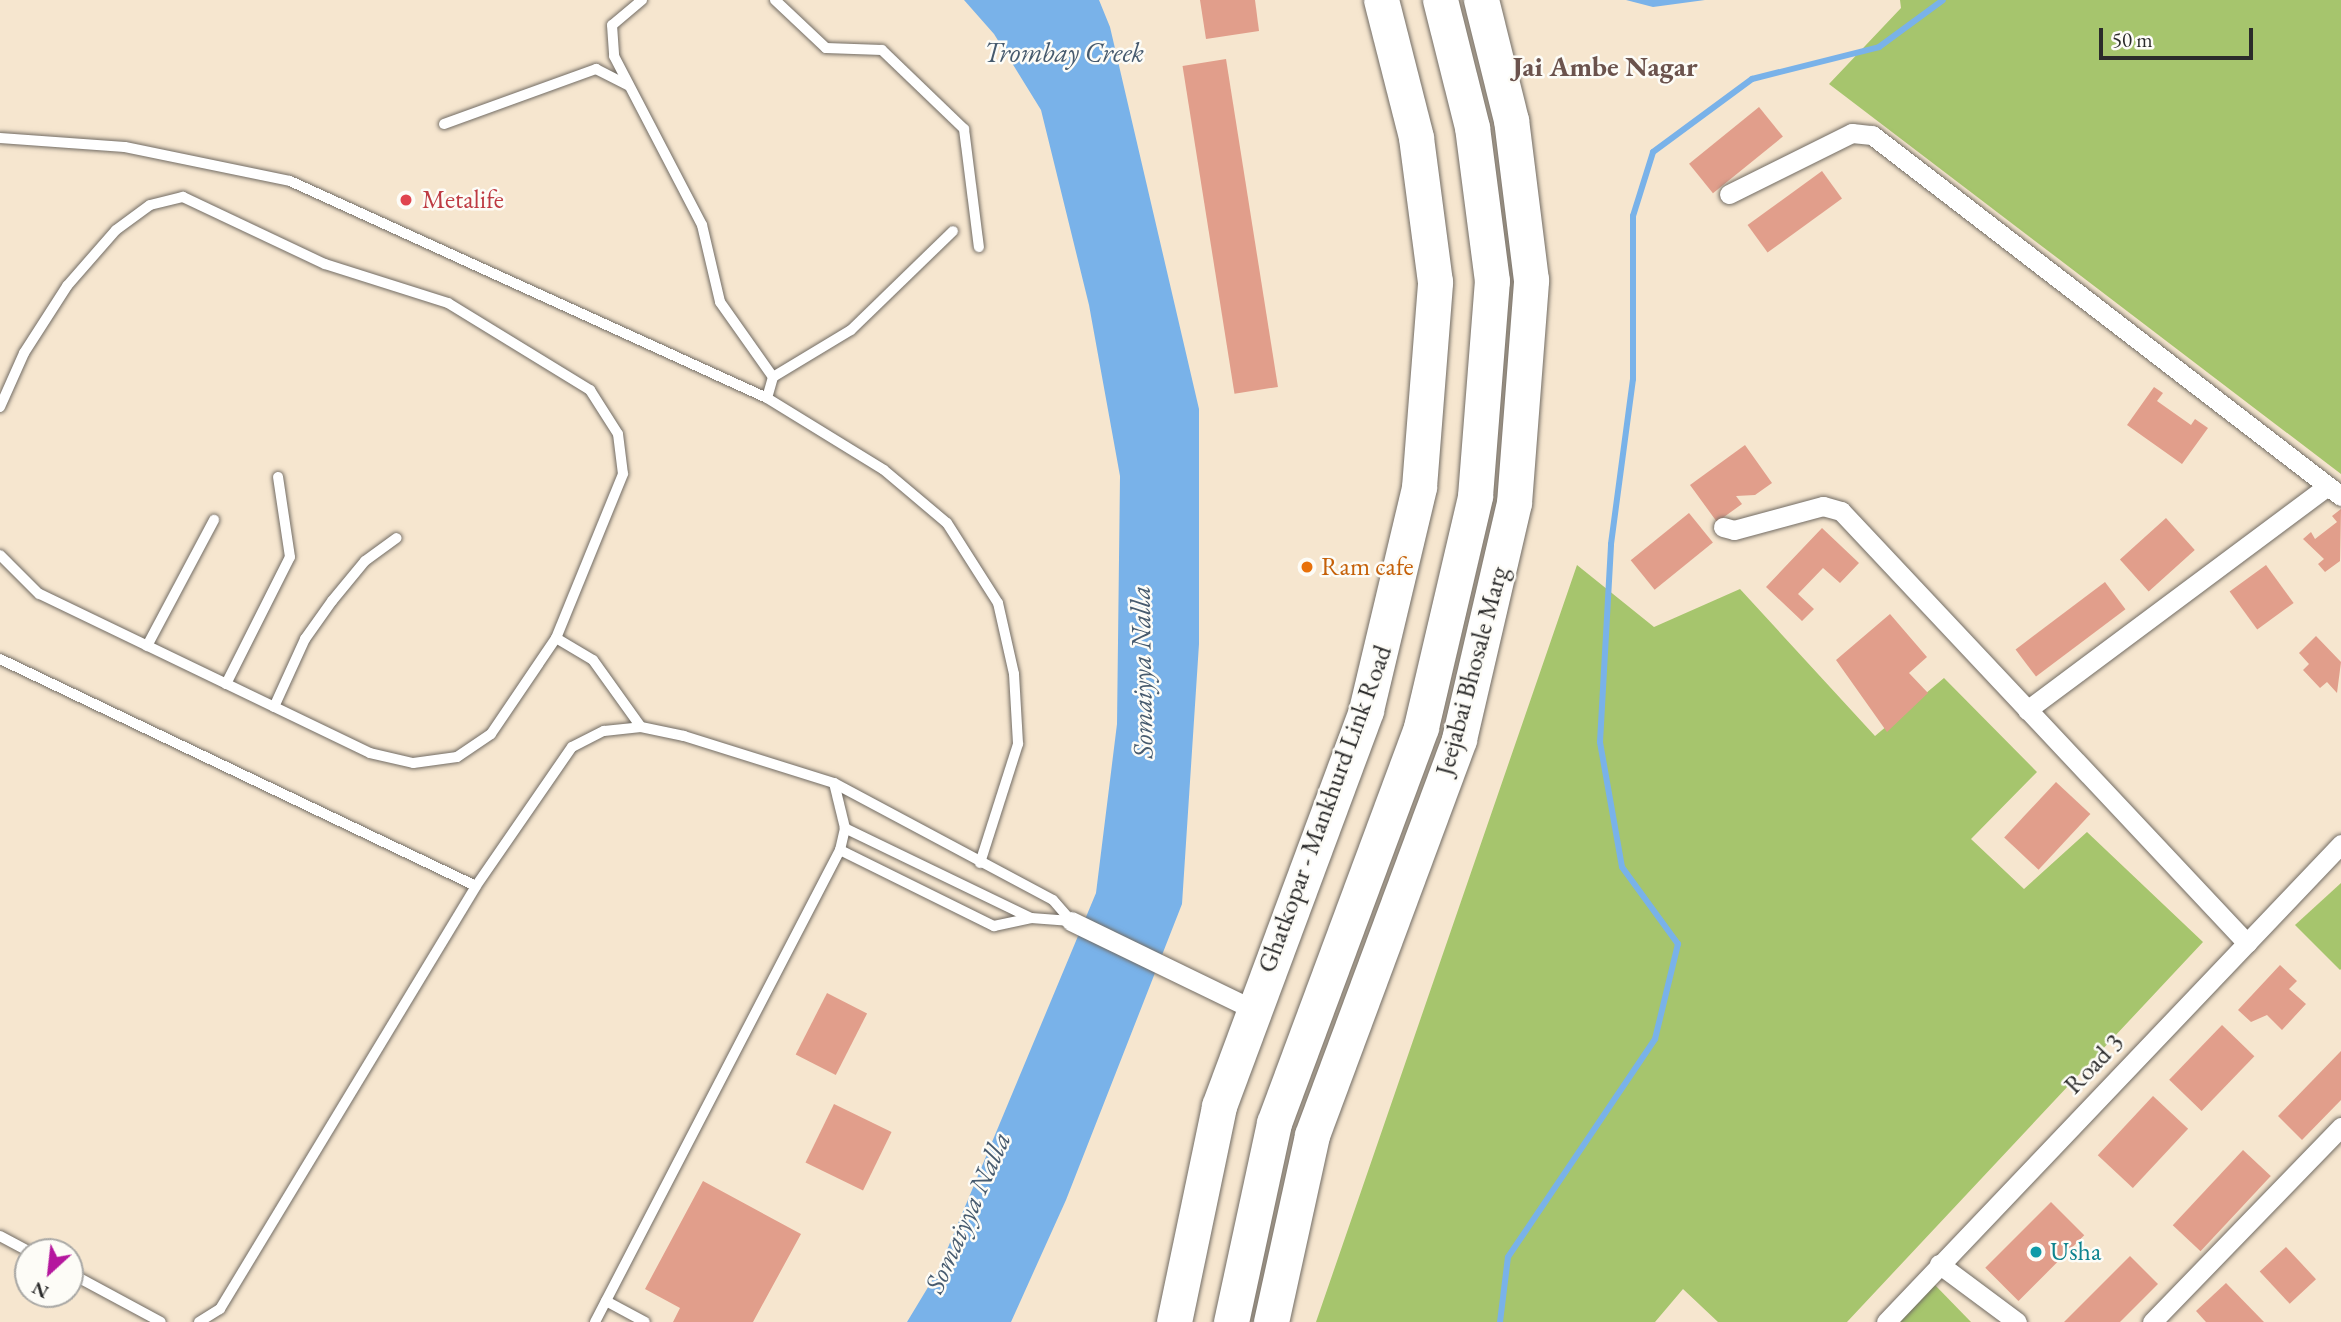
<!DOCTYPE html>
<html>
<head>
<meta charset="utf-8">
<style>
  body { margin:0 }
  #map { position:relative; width:2341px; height:1322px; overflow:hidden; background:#f6e6cf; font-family:"EB Garamond",serif }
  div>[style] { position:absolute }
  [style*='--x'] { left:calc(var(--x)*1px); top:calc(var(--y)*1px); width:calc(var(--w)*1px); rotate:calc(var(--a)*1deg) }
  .green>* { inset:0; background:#a6c56d }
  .water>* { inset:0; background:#79b2e9 }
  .stream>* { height:6px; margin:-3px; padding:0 3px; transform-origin:3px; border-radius:3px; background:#79b2e9 }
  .building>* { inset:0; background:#e19e8b; transform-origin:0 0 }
  .roads { filter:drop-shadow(0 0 2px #726c64) drop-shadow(0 0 2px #726c64) }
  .lane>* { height:10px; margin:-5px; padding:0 5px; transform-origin:5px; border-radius:5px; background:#fff }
  .street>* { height:19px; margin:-9.5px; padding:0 9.5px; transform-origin:9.5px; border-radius:9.5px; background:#fff }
  .highway>* { height:35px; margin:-17.5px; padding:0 17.5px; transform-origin:17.5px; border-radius:17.5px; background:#fff }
  .dots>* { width:19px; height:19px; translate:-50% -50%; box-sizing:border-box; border:4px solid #fdfcf7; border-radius:50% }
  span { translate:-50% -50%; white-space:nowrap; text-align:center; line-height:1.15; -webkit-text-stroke:5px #fdfcf7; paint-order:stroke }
  .health-label { font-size:26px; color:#be3a42 }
  .left { translate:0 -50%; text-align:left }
  .food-label { font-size:26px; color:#c56008 }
  .street-label { font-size:26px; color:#2b2b2b }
  .culture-label { font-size:26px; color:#0d838f }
  .water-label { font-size:28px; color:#465a6e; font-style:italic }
  .neighbourhood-label { font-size:28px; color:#6b534d; font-weight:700 }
  .north { position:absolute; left:14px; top:1238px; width:70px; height:70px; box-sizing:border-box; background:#fdfcf7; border:2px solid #a9a8a5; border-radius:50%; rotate:207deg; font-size:19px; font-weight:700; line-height:28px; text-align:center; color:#2b2b2b }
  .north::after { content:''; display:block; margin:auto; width:24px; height:32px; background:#b5179e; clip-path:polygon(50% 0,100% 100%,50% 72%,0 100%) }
  .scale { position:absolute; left:2099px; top:28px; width:154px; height:32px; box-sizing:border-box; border:4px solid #2b2b2b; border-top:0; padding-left:9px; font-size:21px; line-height:24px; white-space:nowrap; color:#2b2b2b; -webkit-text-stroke:5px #fdfcf7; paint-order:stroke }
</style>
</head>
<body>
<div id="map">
  <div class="green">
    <i style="clip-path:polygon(1900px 0,2341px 0,2341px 474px,1829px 84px,1901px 8px)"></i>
    <i style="clip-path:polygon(1577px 565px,1654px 627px,1740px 589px,1875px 736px,1944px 678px,2037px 772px,1971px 839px,2024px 889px,2087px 832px,2203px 942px,1847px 1322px,1718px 1322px,1683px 1289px,1655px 1322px,1316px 1322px)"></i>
    <i style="clip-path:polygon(2341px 883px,2341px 969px,2340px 970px,2295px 925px)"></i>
    <i style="clip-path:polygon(1934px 1284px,1971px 1322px,1899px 1322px)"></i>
  </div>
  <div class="water">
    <i style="clip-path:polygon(964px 0,1099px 0,1110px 27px,1199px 409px,1199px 644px,1182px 904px,1066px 1200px,1011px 1322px,907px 1322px,939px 1269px,1096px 893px,1117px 724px,1120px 476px,1089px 305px,1041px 110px,994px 34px)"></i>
    <i style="clip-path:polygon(1626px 0,1705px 0,1653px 7px)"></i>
  </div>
  <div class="stream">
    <i style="--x:1500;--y:1322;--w:65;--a:-83"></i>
    <i style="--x:1508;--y:1257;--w:263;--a:-56"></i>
    <i style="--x:1655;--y:1039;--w:98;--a:-76.4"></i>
    <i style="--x:1678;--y:944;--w:95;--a:-126"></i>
    <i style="--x:1622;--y:867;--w:127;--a:-100"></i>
    <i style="--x:1600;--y:742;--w:198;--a:-86.8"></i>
    <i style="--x:1611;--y:544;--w:166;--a:-82.4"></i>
    <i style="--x:1633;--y:379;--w:163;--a:-90"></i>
    <i style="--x:1633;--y:216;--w:67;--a:-72.6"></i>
    <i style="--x:1653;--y:152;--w:123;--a:-36.4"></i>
    <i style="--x:1752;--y:79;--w:131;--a:-14.1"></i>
    <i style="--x:1879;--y:47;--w:79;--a:-36.3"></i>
  </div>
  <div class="building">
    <i style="clip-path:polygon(1200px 0,1255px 0,1259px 31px,1206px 39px)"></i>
    <i style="left:1226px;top:59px;width:332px;height:44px;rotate:81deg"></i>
    <i style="left:1759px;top:107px;width:38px;height:90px;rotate:51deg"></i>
    <i style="left:1822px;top:171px;width:34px;height:92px;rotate:54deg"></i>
    <i style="clip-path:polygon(2154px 387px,2163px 393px,2157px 401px,2191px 425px,2195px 419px,2208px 428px,2182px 464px,2127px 425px)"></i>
    <i style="clip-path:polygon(1745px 445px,1772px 483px,1755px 495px,1736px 496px,1742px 504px,1717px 522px,1690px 485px)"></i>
    <i style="clip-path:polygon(2341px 509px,2340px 561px,2325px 572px,2318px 564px,2324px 559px,2303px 539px,2311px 532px,2315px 539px,2337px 522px,2332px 516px)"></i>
    <i style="left:1689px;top:513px;width:38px;height:75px;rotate:51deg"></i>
    <i style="left:2166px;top:518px;width:43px;height:62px;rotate:48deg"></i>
    <i style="clip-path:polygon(1822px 528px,1859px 563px,1840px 583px,1823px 568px,1798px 594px,1814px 609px,1802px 621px,1766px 587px)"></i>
    <i style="left:2266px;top:565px;width:47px;height:45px;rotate:54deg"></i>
    <i style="left:2105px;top:582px;width:34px;height:112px;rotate:53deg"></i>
    <i style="clip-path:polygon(1890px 614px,1927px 657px,1909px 673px,1928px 693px,1887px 732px,1836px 660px)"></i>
    <i style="clip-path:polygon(2316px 636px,2341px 662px,2337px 693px,2327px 682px,2320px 688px,2303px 670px,2309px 664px,2299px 653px)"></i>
    <i style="left:2056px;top:782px;width:47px;height:76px;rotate:43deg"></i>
    <i style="clip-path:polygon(2280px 965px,2297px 981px,2289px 989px,2306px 1004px,2282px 1030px,2267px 1015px,2251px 1022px,2238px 1010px)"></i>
    <i style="left:827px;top:993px;width:45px;height:69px;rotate:27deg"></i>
    <i style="left:2222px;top:1025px;width:45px;height:76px;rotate:44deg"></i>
    <i style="clip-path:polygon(2341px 1051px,2341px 1100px,2302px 1140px,2278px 1116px)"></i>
    <i style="left:2153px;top:1096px;width:48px;height:81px;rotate:43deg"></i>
    <i style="left:834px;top:1104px;width:64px;height:65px;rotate:26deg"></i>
    <i style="left:2243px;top:1150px;width:38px;height:103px;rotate:43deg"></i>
    <i style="clip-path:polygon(703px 1181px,801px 1234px,753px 1322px,673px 1322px,680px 1308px,645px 1289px)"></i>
    <i style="left:2051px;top:1202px;width:47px;height:93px;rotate:45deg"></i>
    <i style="left:2286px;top:1247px;width:44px;height:36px;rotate:47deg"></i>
    <i style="clip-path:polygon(2130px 1256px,2158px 1284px,2120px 1322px,2064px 1322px)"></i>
    <i style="clip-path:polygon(2226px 1283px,2264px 1322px,2206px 1322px,2196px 1311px)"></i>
  </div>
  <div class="roads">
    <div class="lane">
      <i style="--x:642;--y:0;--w:39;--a:140"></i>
      <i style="--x:612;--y:25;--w:31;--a:86"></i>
      <i style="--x:614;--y:56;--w:191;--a:62.5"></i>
      <i style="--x:702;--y:225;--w:79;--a:76.8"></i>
      <i style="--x:720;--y:302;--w:92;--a:54.8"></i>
      <i style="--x:775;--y:0;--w:70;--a:43.3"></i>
      <i style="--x:826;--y:48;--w:56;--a:2"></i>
      <i style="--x:882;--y:50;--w:114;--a:43.9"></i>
      <i style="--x:964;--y:129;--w:119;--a:82.8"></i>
      <i style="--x:444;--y:124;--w:162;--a:-19.9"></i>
      <i style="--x:596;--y:69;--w:36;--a:27"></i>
      <i style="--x:0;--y:138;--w:125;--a:4.1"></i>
      <i style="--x:125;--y:147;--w:168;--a:11.6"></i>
      <i style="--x:290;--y:181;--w:524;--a:24.46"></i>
      <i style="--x:767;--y:398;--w:137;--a:31.6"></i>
      <i style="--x:884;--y:470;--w:82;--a:40.1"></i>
      <i style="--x:947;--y:523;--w:95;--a:57.5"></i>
      <i style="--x:998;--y:603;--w:73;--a:77.3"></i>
      <i style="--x:1014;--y:674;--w:70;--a:86.7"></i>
      <i style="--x:1018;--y:744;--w:125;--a:107.7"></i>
      <i style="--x:767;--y:398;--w:22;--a:-74"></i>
      <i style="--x:773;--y:377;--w:91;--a:-31.1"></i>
      <i style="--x:851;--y:330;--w:142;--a:-44.1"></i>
      <i style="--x:0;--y:407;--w:59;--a:-66"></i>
      <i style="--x:24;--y:353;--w:80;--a:-57.3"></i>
      <i style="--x:67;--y:286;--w:74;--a:-48.8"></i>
      <i style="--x:116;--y:230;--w:42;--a:-36.3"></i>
      <i style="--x:150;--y:205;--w:34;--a:-14"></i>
      <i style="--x:183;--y:197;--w:157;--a:25.3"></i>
      <i style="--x:325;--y:264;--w:129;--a:17.6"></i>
      <i style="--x:448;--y:303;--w:167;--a:31.5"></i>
      <i style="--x:590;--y:390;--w:52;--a:57.5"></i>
      <i style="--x:618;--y:434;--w:40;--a:82.9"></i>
      <i style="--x:623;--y:474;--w:177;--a:112.2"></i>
      <i style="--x:556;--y:638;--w:116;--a:124.1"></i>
      <i style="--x:491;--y:734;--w:41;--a:145.9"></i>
      <i style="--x:457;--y:757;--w:44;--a:172.2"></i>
      <i style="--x:413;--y:763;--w:44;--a:-166.9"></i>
      <i style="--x:370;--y:753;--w:367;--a:-154.3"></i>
      <i style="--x:39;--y:594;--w:55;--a:-135"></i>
      <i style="--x:556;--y:638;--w:43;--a:30.7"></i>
      <i style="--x:593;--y:660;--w:82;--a:54.4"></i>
      <i style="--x:147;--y:646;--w:143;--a:-62"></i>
      <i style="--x:0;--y:659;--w:527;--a:25.5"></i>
      <i style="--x:226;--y:684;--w:142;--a:-63.3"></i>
      <i style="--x:290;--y:557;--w:81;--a:-98.5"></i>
      <i style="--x:274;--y:707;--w:75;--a:-65.5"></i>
      <i style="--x:305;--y:639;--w:47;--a:-54.6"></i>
      <i style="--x:332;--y:601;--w:52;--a:-50.5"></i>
      <i style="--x:365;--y:561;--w:39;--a:-36"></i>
      <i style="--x:840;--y:850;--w:172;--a:26.3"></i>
      <i style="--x:994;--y:926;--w:38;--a:-12"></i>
      <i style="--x:0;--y:1236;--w:34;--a:28"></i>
      <i style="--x:70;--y:1273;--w:103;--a:28.3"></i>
      <i style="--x:606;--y:1301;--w:44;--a:28.3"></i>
      <i style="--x:199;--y:1322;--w:25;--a:-32"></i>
      <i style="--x:220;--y:1309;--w:494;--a:-58.8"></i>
      <i style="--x:476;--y:886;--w:169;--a:-55.4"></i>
      <i style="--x:572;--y:747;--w:36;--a:-27"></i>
      <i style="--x:604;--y:731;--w:37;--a:-6"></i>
      <i style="--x:641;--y:727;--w:44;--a:11.8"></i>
      <i style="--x:684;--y:736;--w:157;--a:17.4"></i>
      <i style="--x:834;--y:783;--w:248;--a:28.1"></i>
      <i style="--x:1053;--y:900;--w:28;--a:49"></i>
      <i style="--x:1071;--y:921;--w:40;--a:-175.7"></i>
      <i style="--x:1031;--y:918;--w:207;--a:-154.2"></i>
      <i style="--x:595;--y:1322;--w:532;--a:-62.57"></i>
      <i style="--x:840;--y:850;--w:23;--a:-77"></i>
      <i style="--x:845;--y:828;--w:46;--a:-103.7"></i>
    </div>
    <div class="street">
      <i style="--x:1729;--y:194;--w:137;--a:-26.4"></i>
      <i style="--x:1852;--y:133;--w:20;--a:6"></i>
      <i style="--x:1872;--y:135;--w:592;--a:37.59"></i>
      <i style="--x:1723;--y:527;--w:11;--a:15"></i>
      <i style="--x:1734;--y:530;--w:92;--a:-15.1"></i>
      <i style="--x:1823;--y:506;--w:19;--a:16"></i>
      <i style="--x:1841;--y:511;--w:593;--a:46.78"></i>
      <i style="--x:2027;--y:710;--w:375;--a:-36.7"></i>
      <i style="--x:1071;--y:921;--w:203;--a:25.9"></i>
      <i style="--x:1939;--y:1264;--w:97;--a:36.6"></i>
      <i style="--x:1886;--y:1322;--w:660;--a:-46.41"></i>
      <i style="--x:2152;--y:1322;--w:272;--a:-45.9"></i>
    </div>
    <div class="highway">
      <i style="--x:1174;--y:1322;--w:221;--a:-78.2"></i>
      <i style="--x:1219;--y:1106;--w:422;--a:-69.6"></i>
      <i style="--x:1366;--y:710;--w:229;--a:-76.6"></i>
      <i style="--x:1419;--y:487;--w:206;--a:-85.5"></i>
      <i style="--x:1435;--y:282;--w:146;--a:-97.5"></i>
      <i style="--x:1416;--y:137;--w:141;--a:-104.3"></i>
      <i style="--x:1231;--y:1322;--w:204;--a:-77.8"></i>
      <i style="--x:1274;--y:1123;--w:422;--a:-69.6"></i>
      <i style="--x:1421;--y:727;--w:237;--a:-76.8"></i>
      <i style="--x:1475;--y:496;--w:216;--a:-85.5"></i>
      <i style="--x:1492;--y:281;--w:155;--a:-97.4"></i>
      <i style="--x:1472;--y:127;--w:131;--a:-104.1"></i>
      <i style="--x:1271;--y:1322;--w:191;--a:-77.6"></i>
      <i style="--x:1312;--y:1135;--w:422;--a:-69.6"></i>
      <i style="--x:1459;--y:739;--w:242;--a:-76.9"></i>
      <i style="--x:1514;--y:503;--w:224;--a:-85.6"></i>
      <i style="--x:1531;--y:280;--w:161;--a:-97.1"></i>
      <i style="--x:1511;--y:120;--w:124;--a:-104"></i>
    </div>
  </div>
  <div class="dots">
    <i style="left:406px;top:200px;background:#e0444e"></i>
    <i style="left:1307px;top:567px;background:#e8710a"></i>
    <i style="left:2036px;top:1252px;background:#0f9aa8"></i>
  </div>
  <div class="health-label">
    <span class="left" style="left:422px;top:200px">Metalife</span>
  </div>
  <div class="food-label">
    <span class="left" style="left:1321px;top:567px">Ram cafe</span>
  </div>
  <div class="street-label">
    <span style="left:1472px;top:671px;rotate:-75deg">Jeejabai Bhosale Marg</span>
    <span style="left:1325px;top:809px;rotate:-70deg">Ghatkopar - Mankhurd Link Road</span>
    <span style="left:2094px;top:1064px;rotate:-46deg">Road 3</span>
  </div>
  <div class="culture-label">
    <span class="left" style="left:2050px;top:1252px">Usha</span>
  </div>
  <div class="water-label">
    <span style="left:1064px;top:52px">Trombay Creek</span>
    <span style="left:1141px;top:672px;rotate:-91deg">Somaiyya Nalla</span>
    <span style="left:967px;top:1212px;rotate:-66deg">Somaiyya Nalla</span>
  </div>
  <div class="neighbourhood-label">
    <span style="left:1605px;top:66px">Jai Ambe Nagar</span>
  </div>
  <div class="north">N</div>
  <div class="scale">50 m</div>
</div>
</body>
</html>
